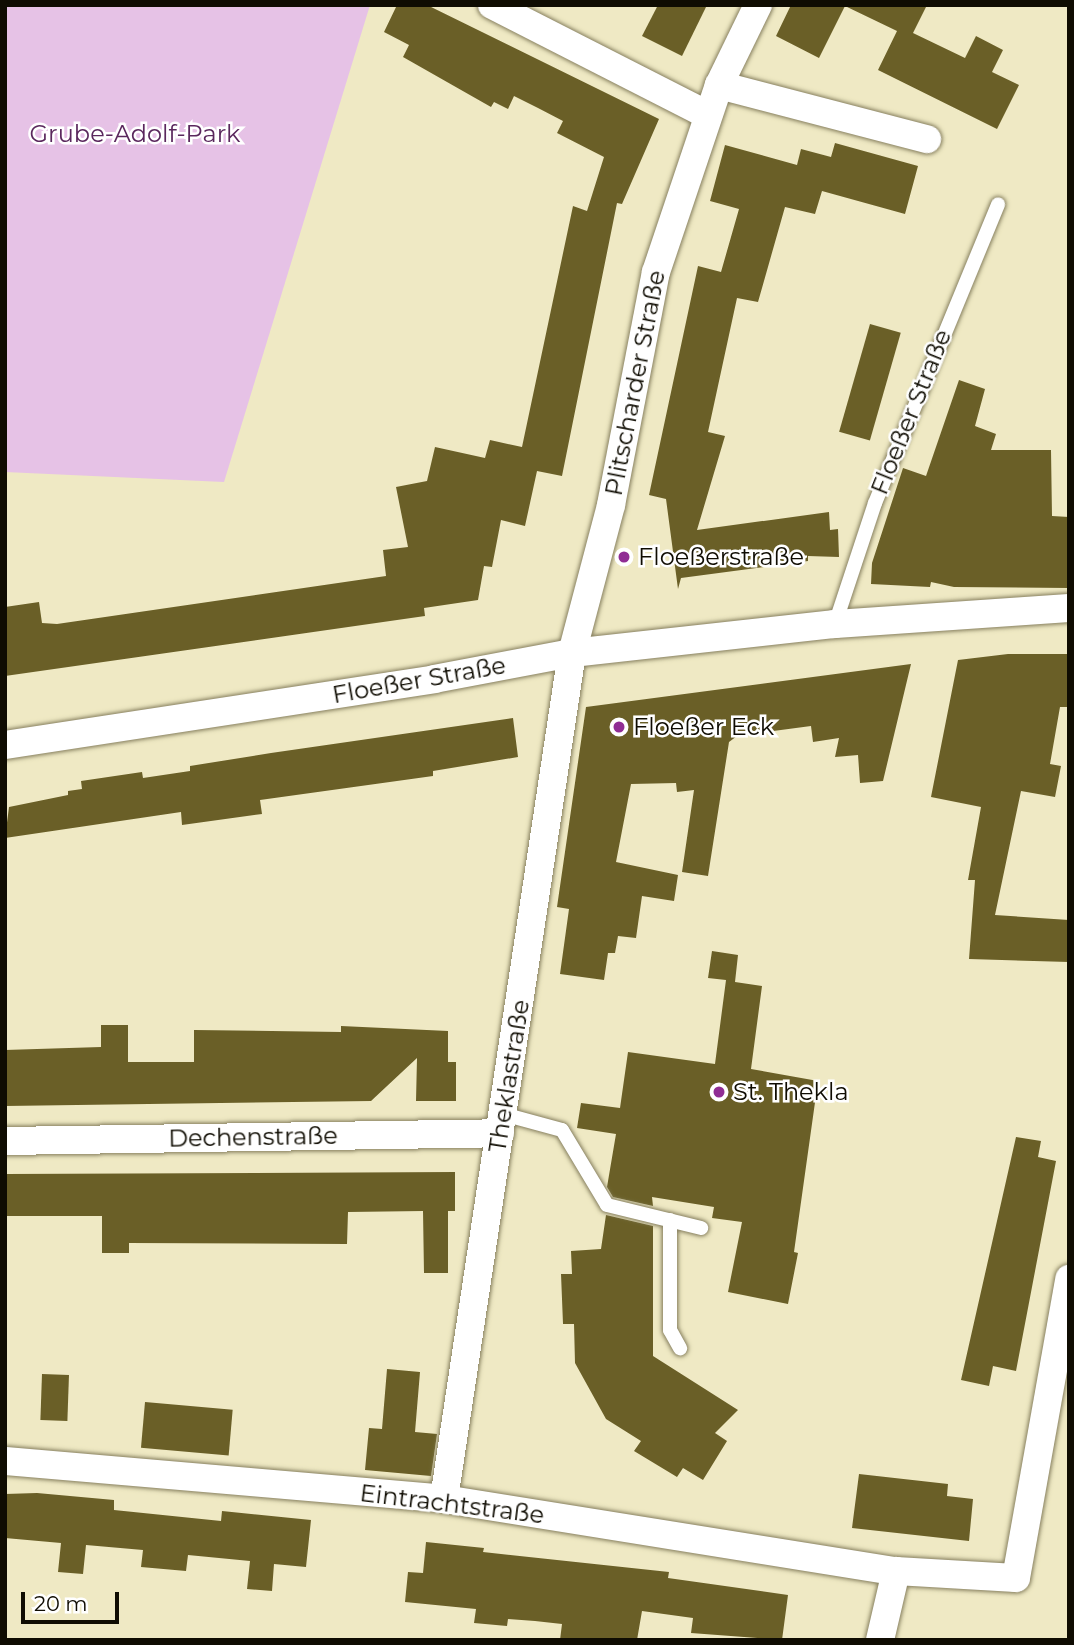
<!DOCTYPE html>
<html>
<head>
<meta charset="utf-8">
<style>
  body { margin:0 }
  #map { position:relative; width:1074px; height:1645px; overflow:hidden; background:#efe9c4; font-family:Montserrat,sans-serif }
  div>[style] { position:absolute }
  [style*='--x'] { left:calc(var(--x)*1px); top:calc(var(--y)*1px); width:calc(var(--w)*1px); rotate:calc(var(--a)*1deg) }
  .green>* { inset:0; background:#e6c2e6 }
  .building>* { inset:0; background:#6a5f27; transform-origin:0 0 }
  .roads { filter:drop-shadow(0 0 2px #87805f) drop-shadow(0 0 2px #87805f) }
  .lane>* { height:14px; margin:-7px; padding:0 7px; transform-origin:7px; border-radius:7px; background:#fff }
  .street>* { height:28px; margin:-14px; padding:0 14px; transform-origin:14px; border-radius:14px; background:#fff }
  .dots>* { width:19px; height:19px; translate:-50% -50%; box-sizing:border-box; border:4px solid #fff; border-radius:50% }
  span { translate:-50% -50%; white-space:nowrap; text-align:center; line-height:1.15; -webkit-text-stroke:5px #fff; paint-order:stroke }
  .park-label { font-size:24px; color:#5a275d }
  .street-label { font-size:24px; color:#0f0c02 }
  .poi-label { font-size:24px; color:#0f0c02 }
  .left { translate:0 -50%; text-align:left }
  .frame { position:absolute; inset:0; border:7px solid #0f0c02; pointer-events:none }
  .scale { position:absolute; left:21px; top:1592px; width:98px; height:32px; box-sizing:border-box; border:4px solid #0f0c02; border-top:0; padding-left:9px; font-size:21px; line-height:24px; white-space:nowrap; color:#0f0c02; -webkit-text-stroke:5px #fff; paint-order:stroke }
</style>
</head>
<body>
<div id="map">
  <div class="green">
    <i style="clip-path:polygon(5px 5px,370px 5px,224px 482px,5px 472px)"></i>
  </div>
  <div class="building">
    <i style="clip-path:polygon(397px 5px,427px 5px,659px 119px,622px 204px,617px 203px,562px 476px,537px 471px,525px 526px,501px 520px,492px 567px,484px 566px,478px 600px,424px 608px,425px 616px,5px 676px,5px 607px,39px 602px,42px 623px,57px 624px,386px 576px,383px 550px,408px 547px,396px 487px,427px 481px,435px 447px,485px 458px,490px 440px,522px 447px,573px 206px,587px 211px,604px 157px,557px 133px,563px 121px,538px 108px,514px 96px,508px 109px,494px 102px,491px 107px,403px 57px,409px 45px,384px 32px)"></i>
    <i style="clip-path:polygon(658px 5px,707px 5px,682px 56px,642px 36px)"></i>
    <i style="clip-path:polygon(791px 5px,927px 5px,913px 33px,965px 58px,976px 36px,1003px 50px,992px 72px,1019px 85px,997px 129px,878px 70px,897px 31px,845px 6px,819px 58px,776px 36px)"></i>
    <i style="clip-path:polygon(835px 143px,918px 166px,905px 214px,822px 191px,815px 214px,785px 207px,758px 302px,737px 298px,708px 432px,725px 436px,697px 530px,829px 512px,830px 530px,838px 529px,839px 557px,808px 556px,808px 561px,681px 578px,678px 589px,666px 499px,649px 495px,698px 266px,721px 272px,739px 209px,710px 201px,725px 145px,797px 165px,801px 149px,831px 157px)"></i>
    <i style="left:870px;top:324px;width:32px;height:112px;rotate:16deg"></i>
    <i style="clip-path:polygon(959px 380px,985px 389px,975px 426px,996px 434px,991px 450px,1051px 450px,1052px 516px,1069px 517px,1069px 588px,954px 587px,931px 582px,930px 587px,871px 584px,872px 563px,903px 468px,926px 476px)"></i>
    <i style="clip-path:polygon(1008px 654px,1069px 654px,1069px 707px,1060px 707px,1050px 764px,1061px 766px,1055px 797px,1021px 791px,995px 915px,1069px 920px,1069px 962px,969px 959px,975px 880px,968px 880px,981px 807px,931px 797px,958px 660px)"></i>
    <i style="clip-path:polygon(911px 664px,883px 781px,860px 783px,858px 755px,835px 757px,839px 738px,813px 742px,811px 726px,737px 736px,729px 742px,708px 876px,682px 872px,694px 790px,677px 792px,676px 783px,631px 784px,616px 862px,678px 875px,674px 901px,642px 896px,636px 938px,618px 936px,615px 953px,608px 953px,604px 980px,560px 974px,569px 909px,557px 907px,586px 707px)"></i>
    <i style="clip-path:polygon(513px 718px,518px 757px,433px 771px,433px 776px,260px 800px,262px 814px,182px 825px,181px 812px,5px 838px,9px 807px,68px 795px,68px 791px,82px 789px,81px 781px,142px 772px,143px 778px,190px 771px,190px 766px,271px 753px)"></i>
    <i style="clip-path:polygon(712px 951px,738px 955px,735px 982px,762px 986px,751px 1069px,818px 1081px,794px 1252px,798px 1253px,788px 1304px,728px 1292px,742px 1222px,712px 1218px,714px 1207px,652px 1197px,653px 1206px,613px 1197px,607px 1187px,616px 1134px,577px 1128px,581px 1103px,620px 1108px,628px 1052px,715px 1064px,726px 980px,708px 978px)"></i>
    <i style="clip-path:polygon(101px 1025px,128px 1025px,128px 1062px,194px 1062px,194px 1030px,341px 1032px,341px 1026px,448px 1031px,448px 1062px,456px 1062px,456px 1101px,416px 1101px,417px 1058px,371px 1101px,5px 1106px,5px 1050px,101px 1047px)"></i>
    <i style="clip-path:polygon(1016px 1137px,1041px 1141px,1038px 1157px,1056px 1161px,1016px 1371px,993px 1366px,989px 1386px,961px 1380px)"></i>
    <i style="clip-path:polygon(455px 1172px,455px 1211px,448px 1211px,448px 1273px,424px 1273px,423px 1211px,348px 1212px,347px 1244px,129px 1243px,129px 1253px,102px 1253px,102px 1216px,5px 1216px,5px 1174px)"></i>
    <i style="clip-path:polygon(606px 1215px,653px 1226px,653px 1356px,738px 1410px,715px 1433px,727px 1441px,703px 1480px,683px 1468px,677px 1477px,634px 1451px,641px 1441px,606px 1419px,575px 1363px,574px 1324px,563px 1324px,561px 1274px,572px 1274px,571px 1251px,601px 1249px)"></i>
    <i style="clip-path:polygon(387px 1369px,420px 1372px,415px 1432px,437px 1434px,431px 1476px,365px 1470px,369px 1428px,382px 1429px)"></i>
    <i style="left:42px;top:1374px;width:27px;height:46px;rotate:2deg"></i>
    <i style="left:145px;top:1402px;width:88px;height:46px;rotate:5deg"></i>
    <i style="clip-path:polygon(859px 1474px,948px 1484px,947px 1496px,973px 1499px,969px 1541px,852px 1528px)"></i>
    <i style="clip-path:polygon(37px 1493px,114px 1500px,114px 1510px,221px 1521px,222px 1511px,311px 1520px,306px 1567px,274px 1564px,272px 1591px,247px 1589px,250px 1561px,188px 1555px,186px 1571px,141px 1567px,143px 1550px,86px 1545px,83px 1574px,58px 1572px,61px 1543px,5px 1538px,5px 1494px)"></i>
    <i style="clip-path:polygon(426px 1542px,484px 1548px,483px 1552px,669px 1572px,668px 1578px,788px 1595px,782px 1640px,691px 1633px,693px 1618px,642px 1611px,637px 1640px,560px 1640px,562px 1624px,535px 1621px,508px 1619px,507px 1626px,474px 1623px,476px 1609px,405px 1602px,408px 1572px,423px 1573px)"></i>
  </div>
  <div class="roads">
    <div class="lane">
      <i style="--x:835;--y:624;--w:127;--a:-71.7"></i>
      <i style="--x:875;--y:503;--w:323;--a:-67.6"></i>
      <i style="--x:503;--y:1114;--w:61;--a:15.2"></i>
      <i style="--x:562;--y:1130;--w:87;--a:59"></i>
      <i style="--x:607;--y:1205;--w:97;--a:13.7"></i>
      <i style="--x:670;--y:1220;--w:110;--a:90"></i>
      <i style="--x:670;--y:1330;--w:21;--a:61"></i>
    </div>
    <div class="street">
      <i style="--x:492;--y:5;--w:242;--a:27"></i>
      <i style="--x:719;--y:85;--w:215;--a:14.6"></i>
      <i style="--x:5;--y:745;--w:434;--a:-8.7"></i>
      <i style="--x:434;--y:679;--w:140;--a:-10.7"></i>
      <i style="--x:572;--y:653;--w:265;--a:-6.3"></i>
      <i style="--x:835;--y:624;--w:235;--a:-3.9"></i>
      <i style="--x:5;--y:1141;--w:495;--a:-0.9"></i>
      <i style="--x:5;--y:1461;--w:441;--a:4.9"></i>
      <i style="--x:444;--y:1499;--w:458;--a:9.1"></i>
      <i style="--x:896;--y:1571;--w:120;--a:3.3"></i>
      <i style="--x:1016;--y:1578;--w:304;--a:-79.9"></i>
      <i style="--x:444;--y:1499;--w:856;--a:-81.4"></i>
      <i style="--x:572;--y:653;--w:153;--a:-75.2"></i>
      <i style="--x:611;--y:505;--w:237;--a:-79.1"></i>
      <i style="--x:656;--y:272;--w:197;--a:-71.4"></i>
      <i style="--x:719;--y:85;--w:89;--a:-64"></i>
      <i style="--x:880;--y:1640;--w:71;--a:-76.9"></i>
    </div>
  </div>
  <div class="dots">
    <i style="left:624px;top:557px;background:#902d94"></i>
    <i style="left:619px;top:727px;background:#902d94"></i>
    <i style="left:719px;top:1092px;background:#902d94"></i>
  </div>
  <div class="park-label">
    <span style="left:135px;top:134px">Grube-Adolf-Park</span>
  </div>
  <div class="street-label">
    <span style="left:635px;top:383px;rotate:-79deg">Plitscharder Straße</span>
    <span style="left:911px;top:412px;rotate:-68deg">Floeßer Straße</span>
    <span style="left:419px;top:680px;rotate:-10deg">Floeßer Straße</span>
    <span style="left:509px;top:1076px;rotate:-81deg">Theklastraße</span>
    <span style="left:253px;top:1137px;rotate:-1deg">Dechenstraße</span>
    <span style="left:452px;top:1504px;rotate:7deg">Eintrachtstraße</span>
  </div>
  <div class="poi-label">
    <span class="left" style="left:638px;top:557px">Floeßerstraße</span>
    <span class="left" style="left:633px;top:727px">Floeßer Eck</span>
    <span class="left" style="left:733px;top:1092px">St. Thekla</span>
  </div>
  <div class="frame"></div>
  <div class="scale">20 m</div>
</div>
</body>
</html>
